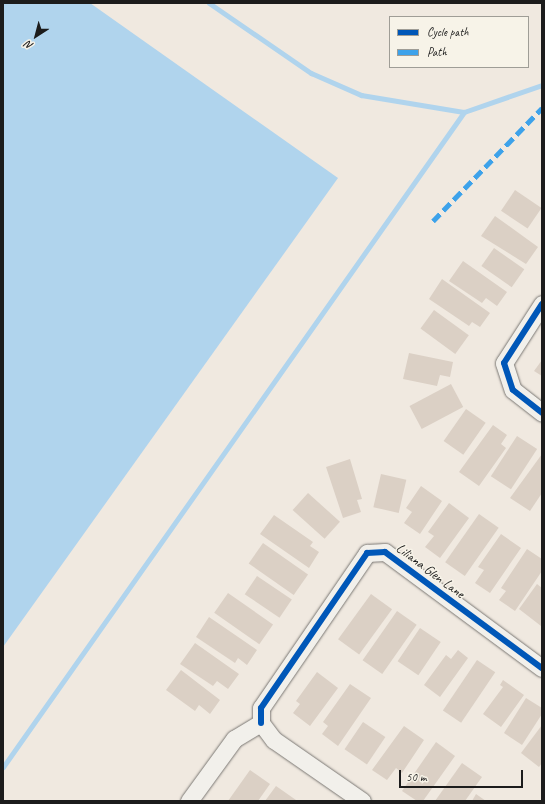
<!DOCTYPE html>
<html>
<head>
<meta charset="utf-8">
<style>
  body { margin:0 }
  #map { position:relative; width:545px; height:804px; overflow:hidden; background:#f0e9e0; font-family:Caveat,sans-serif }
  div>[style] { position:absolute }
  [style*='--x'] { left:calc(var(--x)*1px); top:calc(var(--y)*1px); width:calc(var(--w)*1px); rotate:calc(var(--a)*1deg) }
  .water>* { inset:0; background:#b0d4ed }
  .stream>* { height:5px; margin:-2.5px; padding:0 2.5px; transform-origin:2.5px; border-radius:2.5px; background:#b0d4ed }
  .building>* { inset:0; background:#dbd0c5; transform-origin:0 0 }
  .roads { filter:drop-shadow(0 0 1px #7b7874) drop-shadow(0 0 1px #7b7874) }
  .minor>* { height:17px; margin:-8.5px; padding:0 8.5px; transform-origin:8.5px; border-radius:8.5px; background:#f2f0eb }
  .quiet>* { height:5px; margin-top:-2.5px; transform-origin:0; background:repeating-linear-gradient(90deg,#3da2ea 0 10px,transparent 0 15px) }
  .cycleway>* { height:6px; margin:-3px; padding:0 3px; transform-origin:3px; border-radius:3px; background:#0057b8 }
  span { translate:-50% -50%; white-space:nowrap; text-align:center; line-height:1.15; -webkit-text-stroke:3px #f7f3e8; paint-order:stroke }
  .street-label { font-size:14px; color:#1c1c1c }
  .frame { position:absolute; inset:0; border:4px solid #1c1c1c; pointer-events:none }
  .legend { position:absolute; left:389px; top:16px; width:140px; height:52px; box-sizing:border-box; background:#f7f3e8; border:1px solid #9f9d96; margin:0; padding:5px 7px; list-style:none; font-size:12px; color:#1c1c1c }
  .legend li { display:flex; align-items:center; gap:8px; height:20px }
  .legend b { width:20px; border:1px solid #9f9d96 }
  .north { position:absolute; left:16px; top:16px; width:40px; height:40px; -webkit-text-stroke:3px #f7f3e8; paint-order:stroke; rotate:216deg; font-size:11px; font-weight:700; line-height:16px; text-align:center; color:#1c1c1c }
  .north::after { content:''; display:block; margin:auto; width:14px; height:18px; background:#1c1c1c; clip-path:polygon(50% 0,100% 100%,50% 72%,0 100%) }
  .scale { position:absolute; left:399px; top:770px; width:124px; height:18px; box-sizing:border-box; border:2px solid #1c1c1c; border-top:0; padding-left:5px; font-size:12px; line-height:14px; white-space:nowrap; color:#1c1c1c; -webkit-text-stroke:3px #f7f3e8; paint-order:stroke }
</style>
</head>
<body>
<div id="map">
  <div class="water">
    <i style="clip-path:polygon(3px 3px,90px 3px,338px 178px,3px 647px)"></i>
  </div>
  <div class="stream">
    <i style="--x:209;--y:3;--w:124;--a:34.5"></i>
    <i style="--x:311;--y:73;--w:55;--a:23.7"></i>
    <i style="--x:361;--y:95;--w:104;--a:9.4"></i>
    <i style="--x:464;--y:112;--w:83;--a:-19.1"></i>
    <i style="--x:3;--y:767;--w:801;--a:-54.86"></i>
  </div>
  <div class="building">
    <i style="left:515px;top:190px;width:32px;height:25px;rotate:34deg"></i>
    <i style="clip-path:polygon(495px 216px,538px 247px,526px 264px,481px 236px)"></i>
    <i style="left:494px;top:248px;width:37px;height:22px;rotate:35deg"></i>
    <i style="clip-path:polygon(463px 261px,507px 292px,497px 306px,486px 298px,482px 303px,449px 281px)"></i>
    <i style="clip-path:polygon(442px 279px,490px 313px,480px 327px,472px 322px,469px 326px,429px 299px)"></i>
    <i style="left:434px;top:310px;width:43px;height:23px;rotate:36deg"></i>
    <i style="clip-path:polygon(409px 353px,453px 362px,450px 377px,440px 375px,437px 386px,403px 379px)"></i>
    <i style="clip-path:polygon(542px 360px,542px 376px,534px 371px)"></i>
    <i style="left:451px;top:384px;width:26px;height:47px;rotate:62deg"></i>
    <i style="left:466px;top:409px;width:24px;height:39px;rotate:35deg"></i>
    <i style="clip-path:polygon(493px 425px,507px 435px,501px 444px,506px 448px,479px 486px,459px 472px)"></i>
    <i style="left:517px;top:436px;width:24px;height:48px;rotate:33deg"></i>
    <i style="clip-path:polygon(542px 454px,542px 493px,530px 511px,510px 498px)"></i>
    <i style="clip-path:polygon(350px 459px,362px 499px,357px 500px,361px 512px,343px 518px,326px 467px)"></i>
    <i style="left:381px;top:474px;width:26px;height:34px;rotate:13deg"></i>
    <i style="clip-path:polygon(421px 486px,442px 501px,420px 534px,404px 523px,412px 512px,406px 508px)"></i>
    <i style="left:308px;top:493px;width:43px;height:23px;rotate:42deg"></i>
    <i style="clip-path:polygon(449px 503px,469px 518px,440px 558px,425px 547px,434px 536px,428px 532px)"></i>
    <i style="left:479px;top:514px;width:24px;height:59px;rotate:35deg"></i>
    <i style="clip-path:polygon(274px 515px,313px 542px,310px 546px,319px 552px,309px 568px,260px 534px)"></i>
    <i style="clip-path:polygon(501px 534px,521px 548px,490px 593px,475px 583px,484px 570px,478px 567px)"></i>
    <i style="left:263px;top:543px;width:55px;height:25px;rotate:35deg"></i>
    <i style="clip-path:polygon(527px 549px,542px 559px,542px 571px,515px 611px,499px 600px,506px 591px,501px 588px)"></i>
    <i style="left:257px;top:576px;width:42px;height:22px;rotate:34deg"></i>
    <i style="clip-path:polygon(537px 584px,542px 588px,541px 626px,519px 609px)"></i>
    <i style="left:228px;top:593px;width:55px;height:24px;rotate:35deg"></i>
    <i style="left:371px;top:594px;width:26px;height:56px;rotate:36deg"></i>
    <i style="left:397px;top:611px;width:24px;height:60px;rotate:35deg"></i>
    <i style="clip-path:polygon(209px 617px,257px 650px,247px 665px,238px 658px,235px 663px,196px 637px)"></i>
    <i style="left:420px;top:628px;width:25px;height:40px;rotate:34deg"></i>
    <i style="clip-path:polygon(195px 643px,239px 674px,228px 689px,217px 681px,213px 686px,180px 664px)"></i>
    <i style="clip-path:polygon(458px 650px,468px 658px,440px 697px,424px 685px,446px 655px,451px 659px)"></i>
    <i style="left:477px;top:660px;width:22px;height:61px;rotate:34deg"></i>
    <i style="clip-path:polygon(181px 670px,220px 700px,210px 714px,199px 705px,195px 711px,166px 690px)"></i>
    <i style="clip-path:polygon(317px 672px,338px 688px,310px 726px,293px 713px,300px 704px,296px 701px)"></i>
    <i style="clip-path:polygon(503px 680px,524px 695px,501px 727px,483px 714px,503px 687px,500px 685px)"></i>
    <i style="clip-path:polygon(350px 684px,371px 698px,338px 746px,322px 734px,328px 726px,323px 722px)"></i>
    <i style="clip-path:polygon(526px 698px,542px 708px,542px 714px,522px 745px,504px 733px)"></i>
    <i style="left:363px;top:722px;width:27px;height:33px;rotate:34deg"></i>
    <i style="clip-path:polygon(542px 725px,542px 763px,539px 767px,521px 753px)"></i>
    <i style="clip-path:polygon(404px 726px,424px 740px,402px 773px,396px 768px,387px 780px,372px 770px)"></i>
    <i style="clip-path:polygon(436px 742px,455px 756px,423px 801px,417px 801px,402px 791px)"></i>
    <i style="clip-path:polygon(462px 763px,482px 777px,465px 801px,435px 801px)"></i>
    <i style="clip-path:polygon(250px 770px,270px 784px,258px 801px,228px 801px)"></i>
    <i style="clip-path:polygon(276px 786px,296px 800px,295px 801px,265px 801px)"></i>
    <i style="clip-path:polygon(476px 794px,486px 801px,472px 801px)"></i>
  </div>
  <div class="roads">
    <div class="minor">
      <i style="--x:542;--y:304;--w:70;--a:122.8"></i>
      <i style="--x:504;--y:363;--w:28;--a:72"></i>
      <i style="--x:513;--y:390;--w:37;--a:38"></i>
      <i style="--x:261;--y:723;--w:15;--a:-90"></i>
      <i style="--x:261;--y:708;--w:188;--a:-55.6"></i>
      <i style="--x:367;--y:553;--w:18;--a:-3"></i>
      <i style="--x:385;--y:552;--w:195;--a:36.5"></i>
      <i style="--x:261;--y:723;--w:21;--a:53"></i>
      <i style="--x:274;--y:740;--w:107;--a:34.7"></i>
      <i style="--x:189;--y:801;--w:77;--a:-54"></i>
      <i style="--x:234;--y:739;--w:31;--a:-31"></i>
    </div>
  </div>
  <div class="quiet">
    <i style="--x:433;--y:221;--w:157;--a:-46"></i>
  </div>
  <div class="cycleway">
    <i style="--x:542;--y:304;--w:70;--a:122.8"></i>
    <i style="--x:504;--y:363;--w:28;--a:72"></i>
    <i style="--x:513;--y:390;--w:37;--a:38"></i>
    <i style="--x:261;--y:723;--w:15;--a:-90"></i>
    <i style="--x:261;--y:708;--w:188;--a:-55.6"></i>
    <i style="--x:367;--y:553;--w:18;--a:-3"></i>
    <i style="--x:385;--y:552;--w:195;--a:36.5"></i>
  </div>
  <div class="street-label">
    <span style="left:430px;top:571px;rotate:37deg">Liliana Glen Lane</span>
  </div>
  <div class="frame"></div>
  <ul class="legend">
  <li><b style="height:5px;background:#0057b8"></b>Cycle path</li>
  <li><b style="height:5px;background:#3da2ea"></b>Path</li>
  </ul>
  <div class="north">N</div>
  <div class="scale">50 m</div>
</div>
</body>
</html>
